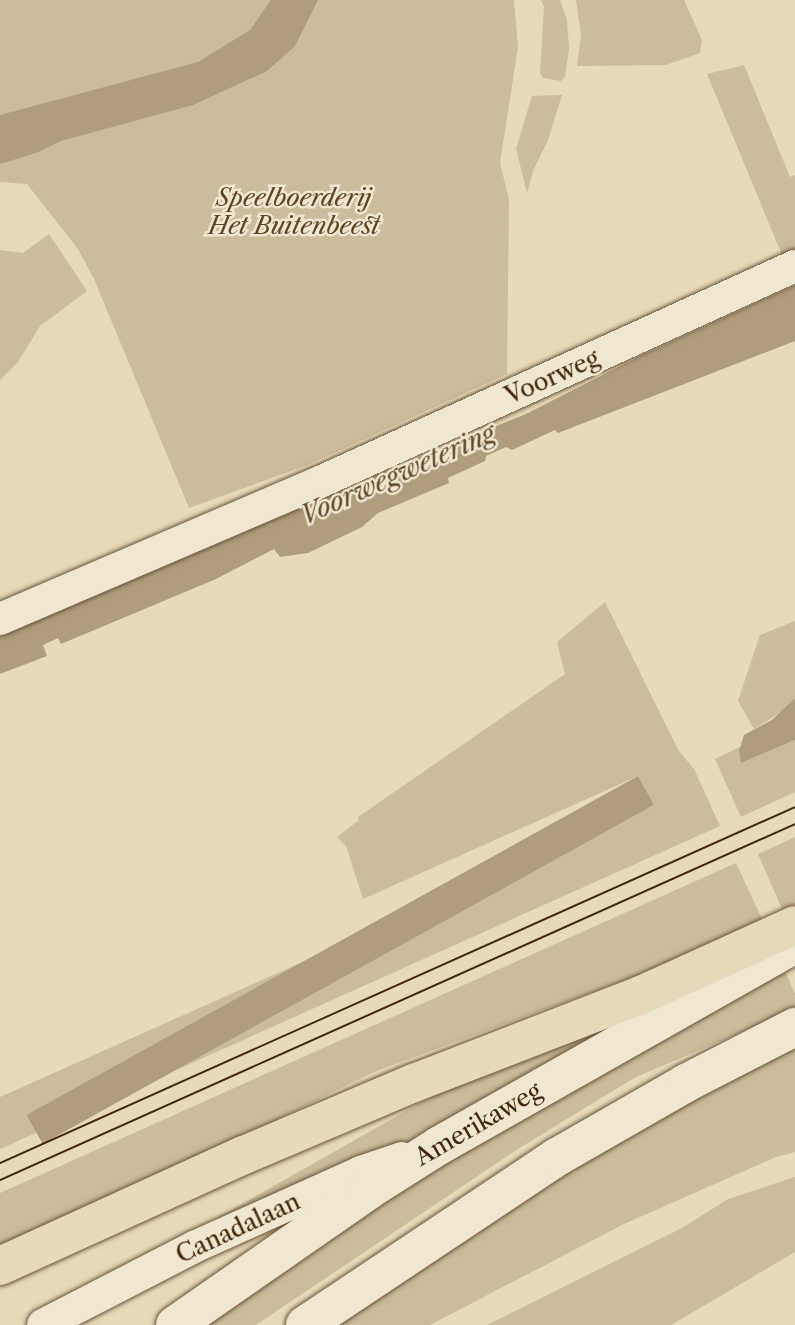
<!DOCTYPE html>
<html>
<head>
<meta charset="utf-8">
<style>
  body { margin:0 }
  #map { position:relative; width:795px; height:1325px; overflow:hidden; background:#e6daba; font-family:"Libre Caslon Text",serif }
  div>[style] { position:absolute }
  [style*='--x'] { left:calc(var(--x)*1px); top:calc(var(--y)*1px); width:calc(var(--w)*1px); rotate:calc(var(--a)*1deg) }
  .green>* { inset:0; background:#cabc9c }
  .water>* { inset:0; background:#af9d7e; transform-origin:0 0 }
  .roads { filter:drop-shadow(0 0 2px #6c5435) drop-shadow(0 0 2px #6c5435) }
  .street>* { height:32px; margin:-16px; padding:0 16px; transform-origin:16px; border-radius:16px; background:#efe7d2 }
  .secondary>* { height:38px; margin:-19px; padding:0 19px; transform-origin:19px; border-radius:19px; background:#efe7d2 }
  .primary>* { height:38px; margin:-19px; padding:0 19px; transform-origin:19px; border-radius:19px; background:#e6daba }
  .tram>* { height:2px; margin:-1px; padding:0 1px; transform-origin:1px; border-radius:1px; background:#432709 }
  span { translate:-50% -50%; white-space:nowrap; text-align:center; line-height:1.15; -webkit-text-stroke:5px #efe7d2; paint-order:stroke }
  .park-label { font-size:24px; color:#5e4526; font-style:italic }
  .street-label { font-size:24px; color:#432709 }
  .water-label { font-size:26px; color:#634a2c; font-style:italic }
</style>
</head>
<body>
<div id="map">
  <div class="green">
    <i style="clip-path:polygon(0 0,514px 0,518px 47px,500px 163px,509px 199px,507px 374px,310px 464px,189px 508px,94px 279px,78px 249px,27px 184px,0 182px)"></i>
    <i style="clip-path:polygon(541px 0,560px 0,567px 20px,569px 48px,565px 77px,561px 81px,543px 78px,540px 73px,544px 7px)"></i>
    <i style="clip-path:polygon(576px 0,684px 0,702px 40px,700px 53px,666px 65px,577px 66px,581px 35px)"></i>
    <i style="clip-path:polygon(744px 65px,790px 177px,795px 175px,795px 249px,782px 255px,707px 74px)"></i>
    <i style="clip-path:polygon(562px 95px,548px 140px,533px 171px,527px 193px,516px 149px,532px 96px)"></i>
    <i style="clip-path:polygon(49px 234px,87px 291px,40px 326px,18px 362px,0 380px,0 250px,23px 253px)"></i>
    <i style="clip-path:polygon(605px 602px,679px 751px,694px 769px,720px 826px,0 1149px,0 1097px,654px 805px,638px 776px,363px 899px,346px 846px,337px 837px,359px 820px,358px 817px,565px 674px,557px 642px)"></i>
    <i style="clip-path:polygon(795px 621px,795px 698px,787px 708px,754px 729px,738px 701px,760px 635px)"></i>
    <i style="clip-path:polygon(795px 740px,795px 792px,741px 817px,715px 759px,740px 747px,741px 763px)"></i>
    <i style="clip-path:polygon(795px 837px,795px 904px,782px 909px,758px 854px)"></i>
    <i style="clip-path:polygon(736px 863px,762px 919px,660px 967px,376px 1071px,0 1255px,0 1193px)"></i>
    <i style="clip-path:polygon(781px 962px,795px 994px,795px 1009px,634px 1078px,518px 1149px,256px 1325px,198px 1325px,283px 1260px)"></i>
    <i style="clip-path:polygon(694px 991px,477px 1112px,221px 1225px,217px 1218px,461px 1080px)"></i>
    <i style="clip-path:polygon(795px 1044px,795px 1152px,776px 1157px,624px 1224px,430px 1325px,335px 1325px,558px 1173px)"></i>
    <i style="clip-path:polygon(795px 1177px,795px 1252px,671px 1325px,487px 1325px,682px 1228px,728px 1199px)"></i>
  </div>
  <div class="water">
    <i style="clip-path:polygon(271px 0,318px 0,295px 46px,267px 71px,193px 105px,61px 141px,36px 153px,0 164px,0 115px,198px 62px,250px 30px)"></i>
    <i style="clip-path:polygon(795px 285px,795px 341px,558px 433px,555px 430px,512px 450px,506px 447px,486px 456px,485px 461px,448px 478px,449px 483px,378px 513px,362px 527px,308px 553px,280px 557px,274px 549px,216px 579px,61px 644px,58px 638px,43px 645px,47px 656px,0 674px,0 636px,243px 529px,526px 414px,636px 358px)"></i>
    <i style="clip-path:polygon(795px 698px,795px 740px,741px 763px,739px 751px,744px 735px,772px 720px)"></i>
    <i style="left:638px;top:776px;width:33px;height:699px;rotate:61deg"></i>
  </div>
  <div class="roads">
    <div class="street">
      <i style="--x:0;--y:619;--w:348;--a:-23.2"></i>
      <i style="--x:320;--y:482;--w:522;--a:-24.45"></i>
      <i style="--x:43;--y:1325;--w:170;--a:-27.3"></i>
      <i style="--x:194;--y:1247;--w:183;--a:-24.2"></i>
      <i style="--x:361;--y:1172;--w:43;--a:-18.9"></i>
    </div>
    <div class="secondary">
      <i style="--x:175;--y:1325;--w:236;--a:-34.8"></i>
      <i style="--x:369;--y:1190;--w:84;--a:-32.4"></i>
      <i style="--x:440;--y:1145;--w:408;--a:-29.5"></i>
      <i style="--x:305;--y:1325;--w:303;--a:-33.7"></i>
      <i style="--x:557;--y:1157;--w:149;--a:-29.8"></i>
      <i style="--x:686;--y:1083;--w:123;--a:-27.2"></i>
    </div>
    <div class="primary">
      <i style="--x:0;--y:1266;--w:268;--a:-24.5"></i>
      <i style="--x:244;--y:1155;--w:185;--a:-23"></i>
      <i style="--x:414;--y:1083;--w:243;--a:-21.2"></i>
      <i style="--x:641;--y:995;--w:169;--a:-24.4"></i>
    </div>
  </div>
  <div class="tram">
    <i style="--x:0;--y:1163;--w:871;--a:-24.12"></i>
    <i style="--x:0;--y:1180;--w:871;--a:-24.12"></i>
  </div>
  <div class="park-label">
    <span style="left:294px;top:212px">Speelboerderij<br>Het Buitenbeest</span>
  </div>
  <div class="street-label">
    <span style="left:552px;top:377px;rotate:-24deg">Voorweg</span>
    <span style="left:478px;top:1124px;rotate:-30deg">Amerikaweg</span>
    <span style="left:238px;top:1228px;rotate:-25deg">Canadalaan</span>
  </div>
  <div class="water-label">
    <span style="left:398px;top:475px;rotate:-24deg">Voorwegwetering</span>
  </div>
</div>
</body>
</html>
